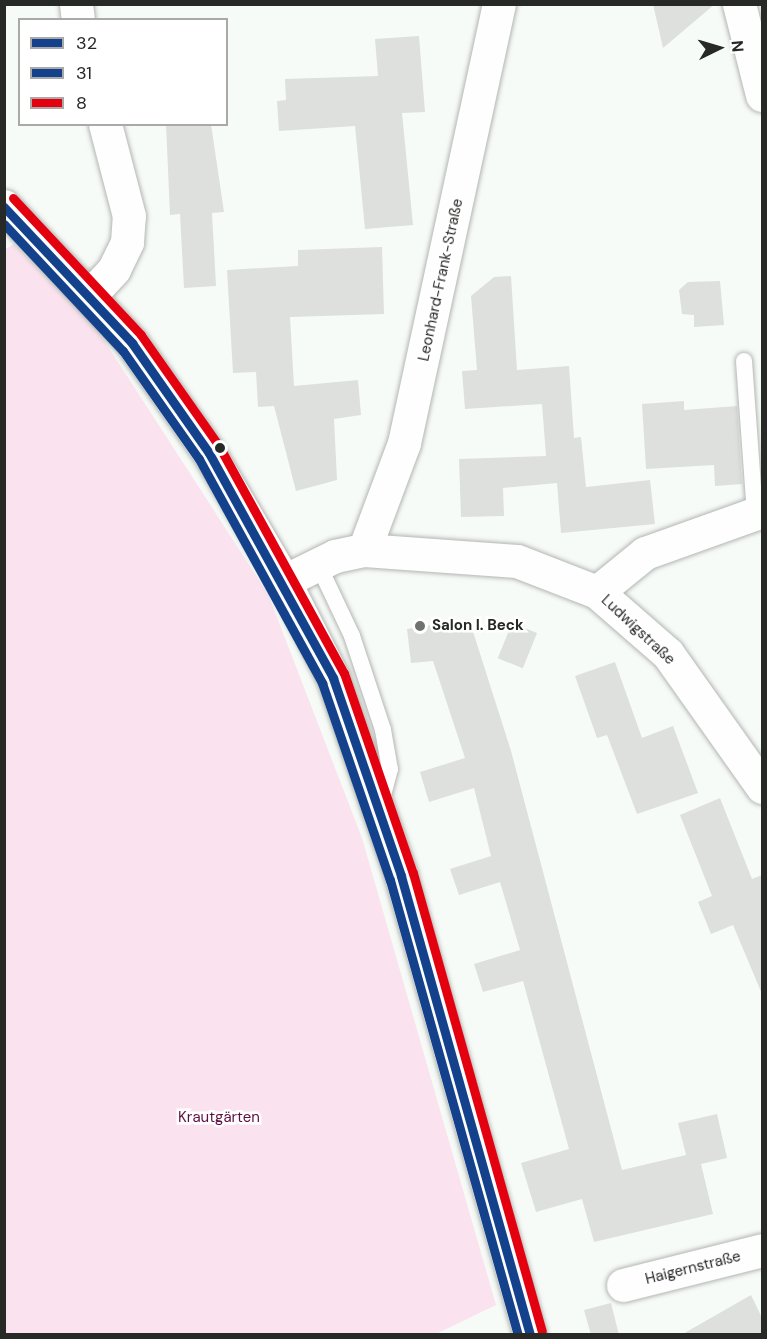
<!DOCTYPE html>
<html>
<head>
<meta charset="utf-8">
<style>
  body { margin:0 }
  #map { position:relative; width:767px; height:1339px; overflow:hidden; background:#f7fbf7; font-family:"DM Sans",sans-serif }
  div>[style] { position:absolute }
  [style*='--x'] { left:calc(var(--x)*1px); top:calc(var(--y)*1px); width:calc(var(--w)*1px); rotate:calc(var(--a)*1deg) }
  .green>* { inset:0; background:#fae3ee }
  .building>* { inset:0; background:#dde0dd; transform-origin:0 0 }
  .roads { filter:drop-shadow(0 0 2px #b3b6b2) drop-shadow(0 0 2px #b3b6b2) }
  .lane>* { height:16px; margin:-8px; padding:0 8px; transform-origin:8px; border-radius:8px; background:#fefefe }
  .street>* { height:33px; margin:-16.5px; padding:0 16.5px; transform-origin:16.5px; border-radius:16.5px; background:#fefefe }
  .secondary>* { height:33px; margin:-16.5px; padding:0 16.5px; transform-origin:16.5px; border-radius:16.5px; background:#fefefe }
  .bus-1>* { height:9px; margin:-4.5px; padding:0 4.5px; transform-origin:4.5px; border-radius:4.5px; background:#14418b }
  .bus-2>* { height:9px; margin:-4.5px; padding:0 4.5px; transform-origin:4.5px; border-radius:4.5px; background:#14418b }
  .bus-3>* { height:9px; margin:-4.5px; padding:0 4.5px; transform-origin:4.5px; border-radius:4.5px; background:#e3000f }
  .dots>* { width:16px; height:16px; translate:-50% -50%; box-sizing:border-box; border:3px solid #fff; border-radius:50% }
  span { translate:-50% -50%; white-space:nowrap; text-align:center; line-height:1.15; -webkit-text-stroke:5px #fff; paint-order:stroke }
  .street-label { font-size:15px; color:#272926 }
  .poi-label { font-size:15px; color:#272926; font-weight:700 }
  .left { translate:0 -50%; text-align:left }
  .park-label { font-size:15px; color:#5f0e44 }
  .frame { position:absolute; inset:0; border:6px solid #272926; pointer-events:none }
  .legend { position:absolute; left:18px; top:18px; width:210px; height:108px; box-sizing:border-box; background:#fff; border:2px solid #a9a9a8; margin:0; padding:8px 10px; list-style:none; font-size:18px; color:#272926 }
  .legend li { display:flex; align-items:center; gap:12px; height:30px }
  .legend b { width:30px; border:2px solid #a9a9a8 }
  .north { position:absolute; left:689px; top:18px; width:60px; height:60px; -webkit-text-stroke:4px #fff; paint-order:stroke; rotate:85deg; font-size:16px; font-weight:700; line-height:24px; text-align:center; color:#272926 }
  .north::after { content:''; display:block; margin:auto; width:21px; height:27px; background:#272926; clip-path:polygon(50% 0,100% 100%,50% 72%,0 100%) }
</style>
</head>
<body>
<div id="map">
  <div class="green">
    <i style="clip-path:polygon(14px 244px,96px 328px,268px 594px,362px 838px,496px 1305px,436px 1334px,5px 1334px,4px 250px)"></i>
  </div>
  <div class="building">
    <i style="clip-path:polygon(653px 4px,715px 4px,663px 48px)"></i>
    <i style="clip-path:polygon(419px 36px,425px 112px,402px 113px,413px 225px,365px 229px,355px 126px,279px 131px,277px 101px,286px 100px,285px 79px,378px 76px,375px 39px)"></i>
    <i style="clip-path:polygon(166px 124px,211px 124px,224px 212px,212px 213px,216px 286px,184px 288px,180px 214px,170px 215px)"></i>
    <i style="clip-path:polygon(382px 247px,384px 314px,290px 317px,294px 386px,358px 380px,361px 415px,334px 419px,337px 480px,296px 491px,274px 406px,258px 407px,256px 372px,233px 373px,227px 270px,298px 266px,298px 250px)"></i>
    <i style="clip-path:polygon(511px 276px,517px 370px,569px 366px,574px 438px,581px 437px,586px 487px,650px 480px,655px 524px,561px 533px,557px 483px,503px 488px,504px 516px,461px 517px,459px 459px,546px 456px,542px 404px,465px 409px,462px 371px,477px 370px,471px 296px,494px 277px)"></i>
    <i style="clip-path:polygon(720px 281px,724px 325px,694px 327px,694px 315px,682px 314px,679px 290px,688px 282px)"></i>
    <i style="clip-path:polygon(684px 401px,684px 410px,737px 406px,742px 484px,715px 486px,714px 465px,646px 469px,642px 404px)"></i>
    <i style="clip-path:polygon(469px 619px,511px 751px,622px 1170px,686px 1155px,678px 1123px,717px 1114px,727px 1158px,701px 1164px,713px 1214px,594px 1242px,582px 1199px,536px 1212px,521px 1163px,569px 1149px,523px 981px,483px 992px,474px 964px,520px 950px,500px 882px,459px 895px,450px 869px,491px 856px,474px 788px,429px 802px,420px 772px,465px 758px,433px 661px,411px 663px,407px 629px)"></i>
    <i style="left:512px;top:623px;width:27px;height:38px;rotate:22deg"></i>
    <i style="clip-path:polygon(615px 662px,642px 738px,673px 726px,698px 793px,637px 814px,607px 735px,597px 738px,575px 676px)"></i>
    <i style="clip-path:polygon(720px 798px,752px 879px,762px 875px,762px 994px,733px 925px,711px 934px,698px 902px,712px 896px,680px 815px)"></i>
    <i style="clip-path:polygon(751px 1295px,762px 1318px,762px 1335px,681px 1335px)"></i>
    <i style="clip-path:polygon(611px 1303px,619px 1335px,591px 1335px,584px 1310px)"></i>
  </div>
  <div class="roads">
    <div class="lane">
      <i style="--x:744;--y:361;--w:152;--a:85.9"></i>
      <i style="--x:318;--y:564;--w:80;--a:64.7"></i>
      <i style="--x:352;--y:636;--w:99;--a:71.7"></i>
      <i style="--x:383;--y:730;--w:40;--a:80"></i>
      <i style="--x:390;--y:769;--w:35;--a:105"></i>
    </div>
    <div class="street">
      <i style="--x:76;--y:4;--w:16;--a:83"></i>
      <i style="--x:739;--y:4;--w:94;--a:75.8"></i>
      <i style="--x:91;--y:294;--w:34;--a:-47"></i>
      <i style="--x:114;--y:269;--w:30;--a:-64"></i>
      <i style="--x:127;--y:242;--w:26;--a:-86"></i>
      <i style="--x:129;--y:216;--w:95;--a:-104.6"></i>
      <i style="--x:364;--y:550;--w:114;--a:-69.5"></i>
      <i style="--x:404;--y:443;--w:449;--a:-77.8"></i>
      <i style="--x:284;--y:581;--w:57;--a:-26.1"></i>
      <i style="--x:335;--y:556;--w:30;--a:-12"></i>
      <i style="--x:364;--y:550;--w:153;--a:4.1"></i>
      <i style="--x:517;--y:561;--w:86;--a:21.2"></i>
      <i style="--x:597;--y:592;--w:94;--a:41.1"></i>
      <i style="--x:668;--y:654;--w:163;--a:54.7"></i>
      <i style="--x:597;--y:592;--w:62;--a:-39.1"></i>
      <i style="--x:645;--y:553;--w:124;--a:-19.7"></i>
      <i style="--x:623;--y:1285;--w:143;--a:-14.1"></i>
    </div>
    <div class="secondary">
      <i style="--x:4;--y:206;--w:187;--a:46.9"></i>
      <i style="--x:132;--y:343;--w:134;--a:55"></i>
      <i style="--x:209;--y:453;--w:148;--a:59.6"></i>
      <i style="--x:284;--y:581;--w:109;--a:63.2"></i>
      <i style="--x:333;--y:678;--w:209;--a:71"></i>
      <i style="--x:401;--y:876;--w:476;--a:74.3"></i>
    </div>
  </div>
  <div class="bus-1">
    <i style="--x:4;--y:207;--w:187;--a:46.7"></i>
    <i style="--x:132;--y:343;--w:134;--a:55"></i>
    <i style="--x:209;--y:453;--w:257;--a:61.1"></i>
    <i style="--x:333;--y:678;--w:209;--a:71"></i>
    <i style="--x:401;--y:876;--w:476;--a:74.3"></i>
  </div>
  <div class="bus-2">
    <i style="--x:4;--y:224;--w:174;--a:46.9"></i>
    <i style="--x:123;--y:351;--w:132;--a:54.9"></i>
    <i style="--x:199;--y:459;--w:256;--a:61.2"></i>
    <i style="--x:322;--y:683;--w:208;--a:71"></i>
    <i style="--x:390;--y:880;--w:472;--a:74.3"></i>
  </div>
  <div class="bus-3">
    <i style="--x:13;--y:198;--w:187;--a:46.9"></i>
    <i style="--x:141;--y:335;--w:136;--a:54.9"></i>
    <i style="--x:219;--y:446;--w:259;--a:61.2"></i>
    <i style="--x:344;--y:673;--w:212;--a:71"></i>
    <i style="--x:413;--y:873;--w:476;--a:74.3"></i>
  </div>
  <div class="dots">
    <i style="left:220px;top:448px;background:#272926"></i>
    <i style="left:420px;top:626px;background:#70726f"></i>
  </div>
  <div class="street-label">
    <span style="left:441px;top:280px;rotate:-78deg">Leonhard-Frank-Straße</span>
    <span style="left:638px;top:630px;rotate:43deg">Ludwigstraße</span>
    <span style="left:693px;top:1268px;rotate:-14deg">Haigernstraße</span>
  </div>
  <div class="poi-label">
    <span class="left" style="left:432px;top:626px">Salon I. Beck</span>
  </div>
  <div class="park-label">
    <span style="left:219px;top:1118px">Krautgärten</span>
  </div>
  <div class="frame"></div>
  <ul class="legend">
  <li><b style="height:8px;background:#14418b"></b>32</li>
  <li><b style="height:8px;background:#14418b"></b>31</li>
  <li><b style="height:8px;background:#e3000f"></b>8</li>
  </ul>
  <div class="north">N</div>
</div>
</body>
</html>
